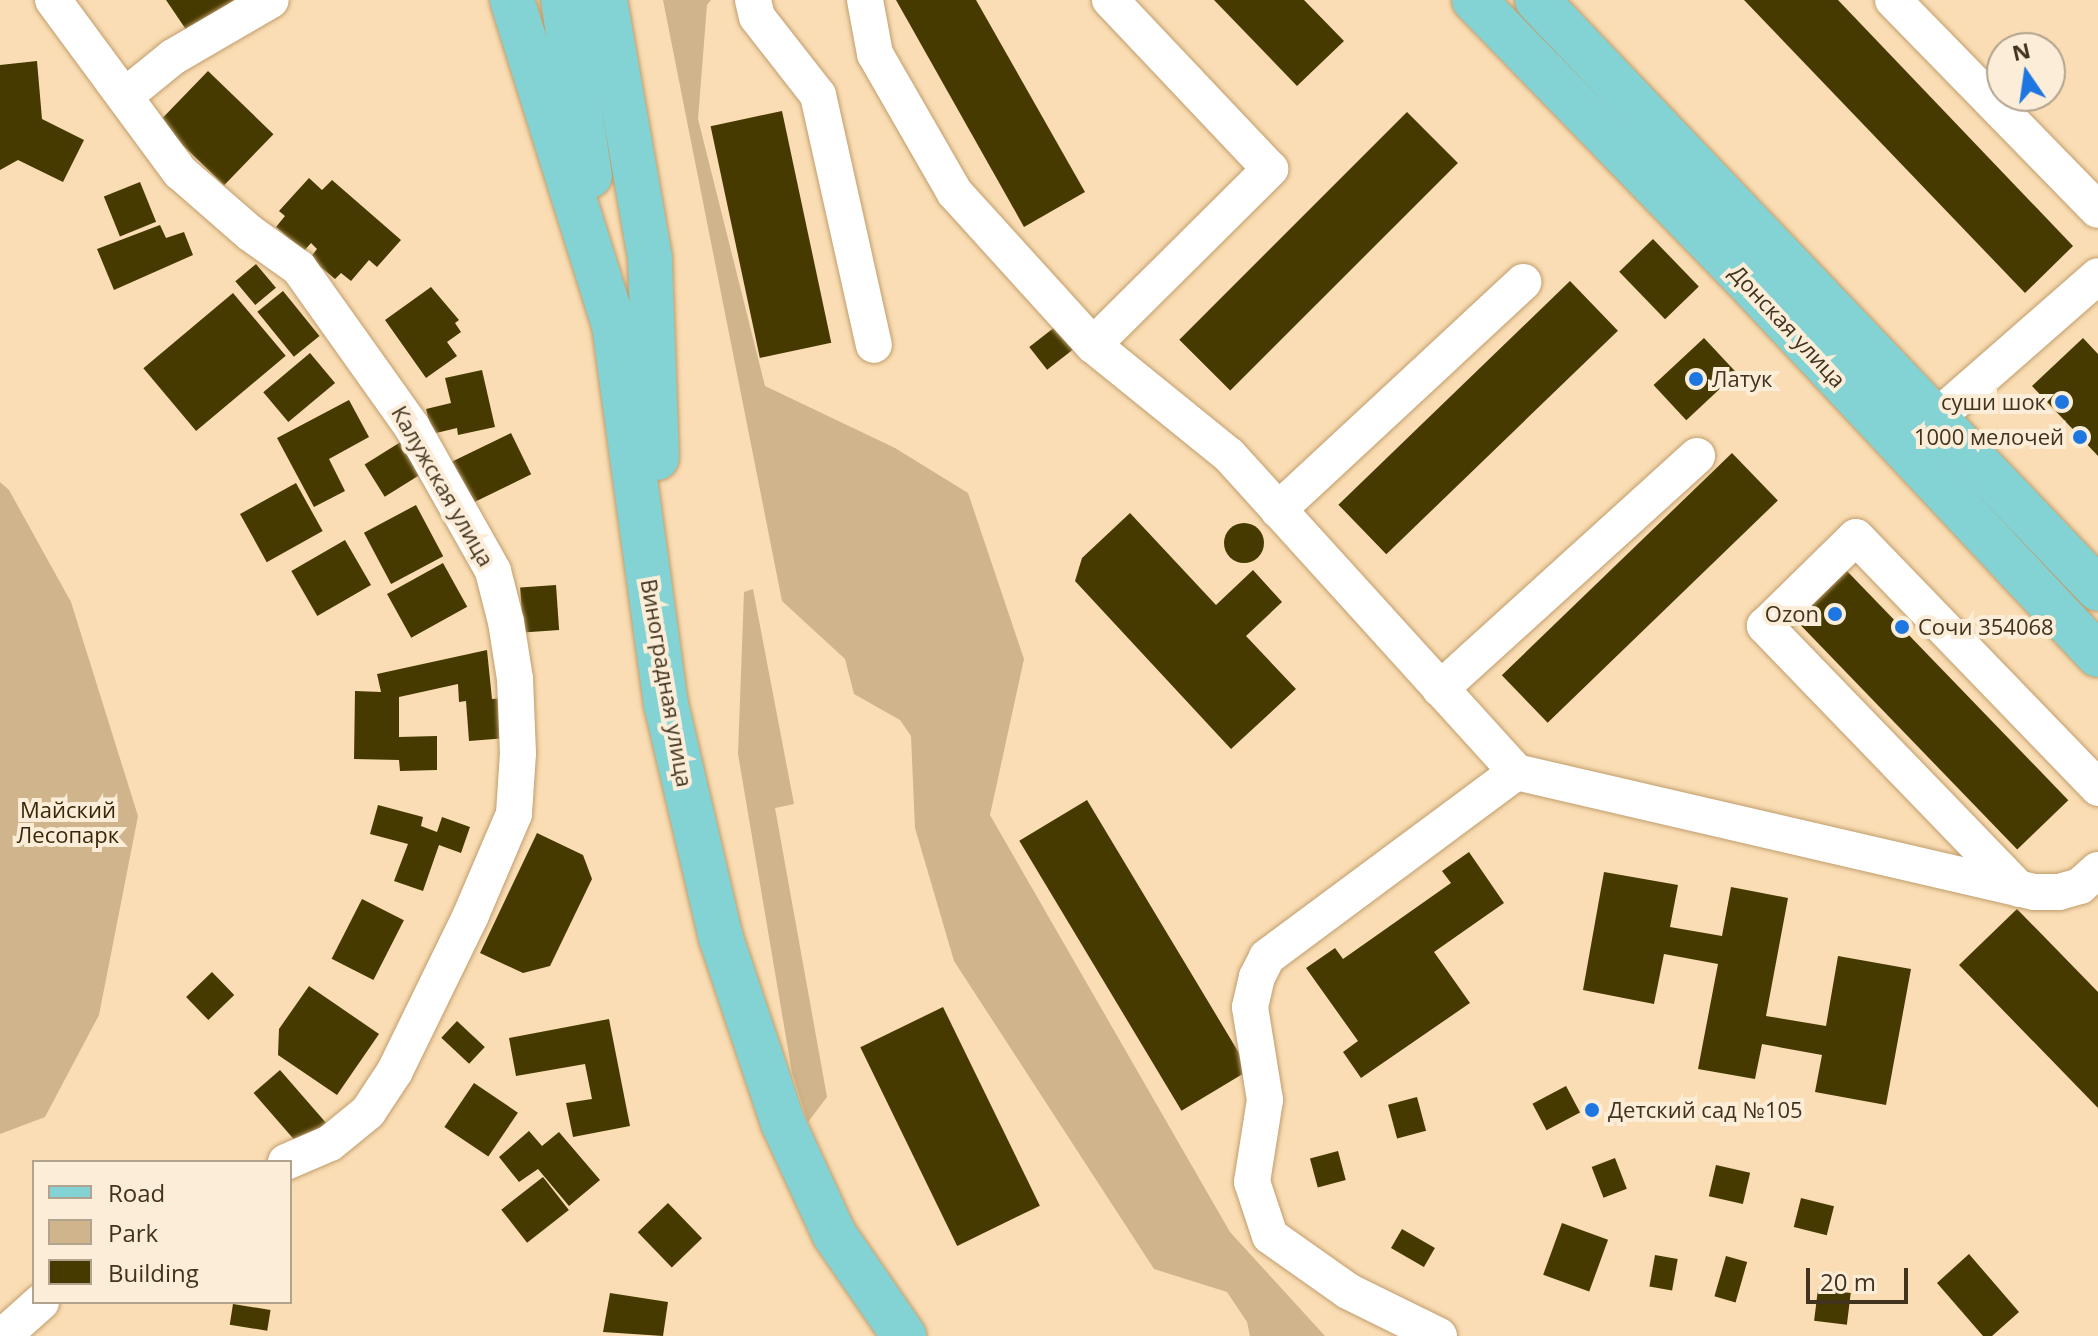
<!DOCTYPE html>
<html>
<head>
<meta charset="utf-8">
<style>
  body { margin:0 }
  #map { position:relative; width:2098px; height:1336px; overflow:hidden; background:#faddb4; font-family:"Open Sans",sans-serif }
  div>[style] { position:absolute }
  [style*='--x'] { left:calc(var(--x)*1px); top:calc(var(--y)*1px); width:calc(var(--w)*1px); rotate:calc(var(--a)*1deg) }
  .green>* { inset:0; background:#d0b48b }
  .building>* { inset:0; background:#463a00; transform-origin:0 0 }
  .round { border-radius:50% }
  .roads { filter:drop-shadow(0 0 2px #c09d6c) drop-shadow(0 0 2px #c09d6c) }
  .minor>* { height:36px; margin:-18px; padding:0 18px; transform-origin:18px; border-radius:18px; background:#fff }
  .major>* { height:44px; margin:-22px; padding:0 22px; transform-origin:22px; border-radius:22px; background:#83d3d4 }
  .dots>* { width:22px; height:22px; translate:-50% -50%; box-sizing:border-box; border:4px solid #fbedd8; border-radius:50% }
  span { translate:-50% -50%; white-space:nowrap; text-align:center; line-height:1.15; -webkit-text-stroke:8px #fbedd8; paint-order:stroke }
  .street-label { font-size:22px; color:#41331e }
  .poi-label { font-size:22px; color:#41331e }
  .left { translate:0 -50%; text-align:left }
  .right { translate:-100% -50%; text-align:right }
  .park-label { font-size:22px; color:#38270b }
  .legend { position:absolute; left:32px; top:1160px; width:260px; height:144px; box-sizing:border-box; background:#fbedd8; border:2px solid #b1a38e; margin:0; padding:10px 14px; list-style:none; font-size:24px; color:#41331e }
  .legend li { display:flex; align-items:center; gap:16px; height:40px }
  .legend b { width:40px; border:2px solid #b1a38e }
  .north { position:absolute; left:1986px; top:32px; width:80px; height:80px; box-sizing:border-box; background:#fbedd8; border:2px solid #b1a38e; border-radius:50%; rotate:347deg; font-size:22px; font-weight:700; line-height:32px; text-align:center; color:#41331e }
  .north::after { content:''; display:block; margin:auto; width:28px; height:36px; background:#1e77e1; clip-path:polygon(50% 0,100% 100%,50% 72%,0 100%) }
  .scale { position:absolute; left:1806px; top:1268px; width:102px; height:36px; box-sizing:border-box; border:4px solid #41331e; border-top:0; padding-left:10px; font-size:24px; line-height:28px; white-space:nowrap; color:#41331e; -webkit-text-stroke:6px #fbedd8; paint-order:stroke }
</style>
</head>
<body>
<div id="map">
  <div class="green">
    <i style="clip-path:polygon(663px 0,711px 0,707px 5px,698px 119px,765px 386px,895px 448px,968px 493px,1024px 659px,990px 815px,1230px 1232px,1325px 1336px,1250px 1336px,1247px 1322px,1227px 1292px,1154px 1269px,954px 961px,915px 828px,911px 736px,900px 720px,854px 694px,845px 659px,782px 601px)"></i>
    <i style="clip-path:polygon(0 482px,9px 490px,71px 602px,138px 816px,99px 1015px,45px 1117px,0 1134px)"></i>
    <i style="clip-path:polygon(753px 589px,794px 804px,775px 808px,827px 1097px,808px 1122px,792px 1073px,738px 754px,744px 592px)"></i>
  </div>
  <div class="building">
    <i style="clip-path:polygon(166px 0,234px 0,187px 31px)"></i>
    <i style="clip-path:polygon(896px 0,976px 0,1085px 192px,1024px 227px)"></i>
    <i style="clip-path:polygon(1214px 0,1304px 0,1344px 41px,1297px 86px)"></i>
    <i style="clip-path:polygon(1744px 0,1838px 0,2073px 246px,2025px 293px)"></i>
    <i style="clip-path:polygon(37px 61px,42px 119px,84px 140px,63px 182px,18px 160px,0 170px,0 65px)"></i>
    <i style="left:208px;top:71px;width:91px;height:71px;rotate:44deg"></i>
    <i style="left:782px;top:111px;width:237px;height:73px;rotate:78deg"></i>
    <i style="left:1407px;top:112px;width:72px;height:322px;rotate:45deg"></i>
    <i style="clip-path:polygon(309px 178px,322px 190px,332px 180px,401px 240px,377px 267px,369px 260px,351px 281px,341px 273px,335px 279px,310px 258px,317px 249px,311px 243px,304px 251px,276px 227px,285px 216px,279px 211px)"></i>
    <i style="left:140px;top:182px;width:43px;height:39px;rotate:68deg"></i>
    <i style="clip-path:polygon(160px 225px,166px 238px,184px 232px,193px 255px,114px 290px,97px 249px)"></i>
    <i style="left:1653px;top:239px;width:66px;height:47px;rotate:46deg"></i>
    <i style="left:256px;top:264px;width:31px;height:27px;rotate:50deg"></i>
    <i style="left:1570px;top:281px;width:69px;height:322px;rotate:46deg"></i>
    <i style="clip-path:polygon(431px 287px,459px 320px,455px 323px,461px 332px,447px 342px,457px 356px,426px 378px,385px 320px)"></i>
    <i style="left:283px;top:291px;width:58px;height:33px;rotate:51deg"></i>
    <i style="left:233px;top:293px;width:82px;height:117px;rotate:50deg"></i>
    <i style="left:1060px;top:323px;width:29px;height:39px;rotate:52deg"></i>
    <i style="left:1704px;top:338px;width:48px;height:69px;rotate:47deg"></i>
    <i style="clip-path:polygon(2083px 338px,2098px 354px,2098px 456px,2032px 386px)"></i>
    <i style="left:310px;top:353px;width:39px;height:61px;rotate:50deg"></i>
    <i style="clip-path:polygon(482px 370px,495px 427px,458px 435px,457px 428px,432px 434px,426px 409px,451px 403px,445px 378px)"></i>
    <i style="clip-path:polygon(349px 400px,369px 437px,329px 459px,345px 491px,314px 507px,277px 438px)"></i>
    <i style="left:511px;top:433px;width:46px;height:67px;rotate:64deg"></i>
    <i style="left:407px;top:438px;width:38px;height:50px;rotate:58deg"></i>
    <i style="left:1732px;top:453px;width:66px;height:320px;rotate:46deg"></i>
    <i style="left:296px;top:483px;width:55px;height:64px;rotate:61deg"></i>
    <i style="left:416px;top:505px;width:58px;height:59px;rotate:62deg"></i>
    <i style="clip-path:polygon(1130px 513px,1216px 605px,1253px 570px,1282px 602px,1246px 636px,1296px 689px,1231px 749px,1075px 581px,1082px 558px)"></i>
    <i class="round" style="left:1224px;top:523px;width:40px;height:40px"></i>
    <i style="left:345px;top:540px;width:52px;height:62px;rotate:60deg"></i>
    <i style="left:443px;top:563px;width:50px;height:64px;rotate:61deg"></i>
    <i style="left:1846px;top:570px;width:320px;height:71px;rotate:46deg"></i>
    <i style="left:556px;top:585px;width:45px;height:36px;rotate:86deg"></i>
    <i style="clip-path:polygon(487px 650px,492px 699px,504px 698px,507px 738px,469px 741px,466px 701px,459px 702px,458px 684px,399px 697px,399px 737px,437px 736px,437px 770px,400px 771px,399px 760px,354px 759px,355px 691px,381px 692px,377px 674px)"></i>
    <i style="left:1087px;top:800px;width:315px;height:79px;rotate:59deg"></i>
    <i style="clip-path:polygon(378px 805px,423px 817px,421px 826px,437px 832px,442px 817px,470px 827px,461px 853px,439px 845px,423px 891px,394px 881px,408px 844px,370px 834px)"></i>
    <i style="clip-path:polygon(537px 833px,583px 855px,592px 879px,550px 966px,523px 973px,480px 953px)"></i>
    <i style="clip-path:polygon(1469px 852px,1504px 903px,1434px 952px,1470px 1003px,1361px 1078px,1343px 1052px,1358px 1041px,1306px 968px,1335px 948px,1343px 959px,1451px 883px,1442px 871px)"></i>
    <i style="clip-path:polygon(1604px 872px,1678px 885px,1670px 927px,1722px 936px,1731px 887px,1788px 898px,1766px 1016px,1826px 1026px,1838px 956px,1911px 969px,1886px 1105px,1815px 1092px,1822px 1055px,1762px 1044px,1755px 1079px,1698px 1069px,1718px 964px,1664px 954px,1654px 1004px,1583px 990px)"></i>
    <i style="left:362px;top:899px;width:47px;height:67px;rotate:27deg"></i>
    <i style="clip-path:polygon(2017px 909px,2098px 992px,2098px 1108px,1959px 965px)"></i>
    <i style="left:212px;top:972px;width:32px;height:36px;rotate:46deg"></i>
    <i style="clip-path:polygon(309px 986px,379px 1034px,337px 1095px,278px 1055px,279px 1029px)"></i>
    <i style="left:943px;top:1007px;width:221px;height:92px;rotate:64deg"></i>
    <i style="clip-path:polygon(609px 1019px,630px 1126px,573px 1137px,566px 1103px,592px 1099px,585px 1064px,516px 1076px,509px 1038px)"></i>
    <i style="left:457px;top:1021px;width:38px;height:23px;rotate:43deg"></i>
    <i style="left:280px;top:1070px;width:70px;height:35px;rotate:49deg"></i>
    <i style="left:474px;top:1083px;width:53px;height:53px;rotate:34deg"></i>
    <i style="left:1566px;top:1086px;width:30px;height:38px;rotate:62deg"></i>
    <i style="left:1417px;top:1097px;width:35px;height:30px;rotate:75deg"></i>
    <i style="clip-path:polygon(529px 1131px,542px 1146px,559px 1132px,600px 1180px,569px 1206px,538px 1169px,519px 1182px,499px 1157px)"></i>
    <i style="left:1338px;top:1151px;width:30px;height:29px;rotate:75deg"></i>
    <i style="left:1615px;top:1158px;width:33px;height:25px;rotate:69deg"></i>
    <i style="left:1716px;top:1165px;width:35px;height:32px;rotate:13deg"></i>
    <i style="left:543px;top:1177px;width:42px;height:53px;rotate:52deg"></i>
    <i style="left:1801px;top:1198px;width:34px;height:30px;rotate:14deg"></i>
    <i style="left:668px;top:1203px;width:49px;height:42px;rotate:46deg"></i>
    <i style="left:1562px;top:1223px;width:49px;height:55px;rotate:20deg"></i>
    <i style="left:1402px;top:1229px;width:38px;height:22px;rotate:30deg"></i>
    <i style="clip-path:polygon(1969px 1254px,2019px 1312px,1992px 1336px,1983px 1336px,1937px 1283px)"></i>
    <i style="left:1655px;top:1255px;width:23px;height:32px;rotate:10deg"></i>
    <i style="left:1726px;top:1256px;width:22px;height:42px;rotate:16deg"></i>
    <i style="left:1818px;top:1289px;width:33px;height:32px;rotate:7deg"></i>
    <i style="clip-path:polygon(610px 1293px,668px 1302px,663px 1336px,603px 1332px)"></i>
    <i style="left:233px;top:1304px;width:38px;height:21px;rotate:9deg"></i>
  </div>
  <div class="roads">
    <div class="minor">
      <i style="--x:53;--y:0;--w:214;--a:53.6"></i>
      <i style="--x:180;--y:172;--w:93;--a:41.1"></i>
      <i style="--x:250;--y:233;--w:60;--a:35.5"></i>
      <i style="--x:299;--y:268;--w:195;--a:54.6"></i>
      <i style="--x:412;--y:427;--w:165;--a:60.6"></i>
      <i style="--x:493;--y:571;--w:53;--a:75.7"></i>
      <i style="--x:506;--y:622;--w:58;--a:81"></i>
      <i style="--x:515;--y:679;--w:74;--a:87.7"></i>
      <i style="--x:518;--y:753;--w:61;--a:93.8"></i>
      <i style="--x:514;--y:814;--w:110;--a:113.1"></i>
      <i style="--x:471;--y:915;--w:174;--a:116"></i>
      <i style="--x:395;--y:1071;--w:49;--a:123.4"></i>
      <i style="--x:368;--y:1112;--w:49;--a:140.8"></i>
      <i style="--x:330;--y:1143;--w:48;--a:156.6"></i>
      <i style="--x:753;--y:0;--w:17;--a:77"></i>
      <i style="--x:757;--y:17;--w:99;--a:52"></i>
      <i style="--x:818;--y:95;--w:256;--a:77.4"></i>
      <i style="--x:865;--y:0;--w:55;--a:79.5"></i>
      <i style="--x:875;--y:54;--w:160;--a:60.1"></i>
      <i style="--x:955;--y:193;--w:205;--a:47.8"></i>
      <i style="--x:1093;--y:345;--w:175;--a:39"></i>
      <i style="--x:1229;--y:455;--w:428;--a:47.8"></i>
      <i style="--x:1893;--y:0;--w:293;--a:45.7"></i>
      <i style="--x:125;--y:96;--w:62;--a:-39.1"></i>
      <i style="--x:173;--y:57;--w:113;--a:-30.2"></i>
      <i style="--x:1093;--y:345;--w:250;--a:-44.8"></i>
      <i style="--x:1270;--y:169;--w:233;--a:-133.4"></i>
      <i style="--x:1936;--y:418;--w:215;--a:-41.2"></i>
      <i style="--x:1278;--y:510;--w:335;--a:-42.9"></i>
      <i style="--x:1440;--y:689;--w:347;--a:-42.2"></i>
      <i style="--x:2019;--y:889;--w:366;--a:-134"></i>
      <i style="--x:1765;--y:626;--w:127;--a:-44.4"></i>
      <i style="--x:1856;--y:537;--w:349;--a:46"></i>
      <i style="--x:3;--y:1336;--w:51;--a:-41.8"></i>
      <i style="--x:1439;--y:1336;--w:102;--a:-153.7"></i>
      <i style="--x:1348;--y:1291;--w:95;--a:-144.8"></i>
      <i style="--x:1270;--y:1236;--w:57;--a:-108.4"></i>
      <i style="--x:1252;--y:1182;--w:83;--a:-81"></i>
      <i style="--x:1265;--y:1100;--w:94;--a:-99.2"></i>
      <i style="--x:1250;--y:1007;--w:31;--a:-77"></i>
      <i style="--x:1257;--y:977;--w:22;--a:-63"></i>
      <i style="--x:1267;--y:957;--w:310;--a:-36.6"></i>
      <i style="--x:1516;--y:772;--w:532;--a:13.04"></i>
      <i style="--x:2034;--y:892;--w:25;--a:0"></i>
      <i style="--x:2059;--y:892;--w:22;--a:-16"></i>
      <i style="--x:2080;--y:886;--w:24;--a:-42"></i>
    </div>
    <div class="major">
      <i style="--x:512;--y:0;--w:341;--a:72.6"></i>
      <i style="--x:614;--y:325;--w:383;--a:82.2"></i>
      <i style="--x:666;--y:704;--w:240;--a:76.8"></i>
      <i style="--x:721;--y:938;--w:195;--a:71.5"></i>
      <i style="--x:783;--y:1123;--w:122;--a:65.3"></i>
      <i style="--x:834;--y:1234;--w:124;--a:55.5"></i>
      <i style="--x:563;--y:0;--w:178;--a:81.3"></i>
      <i style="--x:605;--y:0;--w:263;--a:80.1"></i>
      <i style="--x:650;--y:259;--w:199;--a:88"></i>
      <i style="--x:1474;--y:0;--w:400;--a:45.8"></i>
      <i style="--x:1753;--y:287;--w:504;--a:46.85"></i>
      <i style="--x:1537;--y:0;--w:813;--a:46.39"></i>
    </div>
  </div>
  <div class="dots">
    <i style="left:1696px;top:379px;background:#1e77e1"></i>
    <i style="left:2062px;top:402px;background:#1e77e1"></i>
    <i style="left:2080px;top:437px;background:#1e77e1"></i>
    <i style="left:1835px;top:614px;background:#1e77e1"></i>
    <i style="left:1902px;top:627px;background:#1e77e1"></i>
    <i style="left:1592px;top:1110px;background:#1e77e1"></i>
  </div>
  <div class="street-label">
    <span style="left:1788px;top:326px;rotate:47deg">Донская улица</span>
    <span style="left:443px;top:486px;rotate:60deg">Калужская улица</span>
    <span style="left:667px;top:683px;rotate:80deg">Виноградная улица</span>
  </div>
  <div class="poi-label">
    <span class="left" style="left:1712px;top:379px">Латук</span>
    <span class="right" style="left:2046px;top:402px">суши шок</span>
    <span class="right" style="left:2064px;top:437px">1000 мелочей</span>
    <span class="right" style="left:1819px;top:614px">Ozon</span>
    <span class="left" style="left:1918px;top:627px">Сочи 354068</span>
    <span class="left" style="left:1608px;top:1110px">Детский сад №105</span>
  </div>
  <div class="park-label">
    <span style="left:68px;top:822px">Майский<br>Лесопарк</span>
  </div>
  <ul class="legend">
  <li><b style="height:10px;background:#83d3d4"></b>Road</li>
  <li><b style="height:22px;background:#d0b48b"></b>Park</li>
  <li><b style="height:22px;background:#463a00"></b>Building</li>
  </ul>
  <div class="north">N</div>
  <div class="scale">20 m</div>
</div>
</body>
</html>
